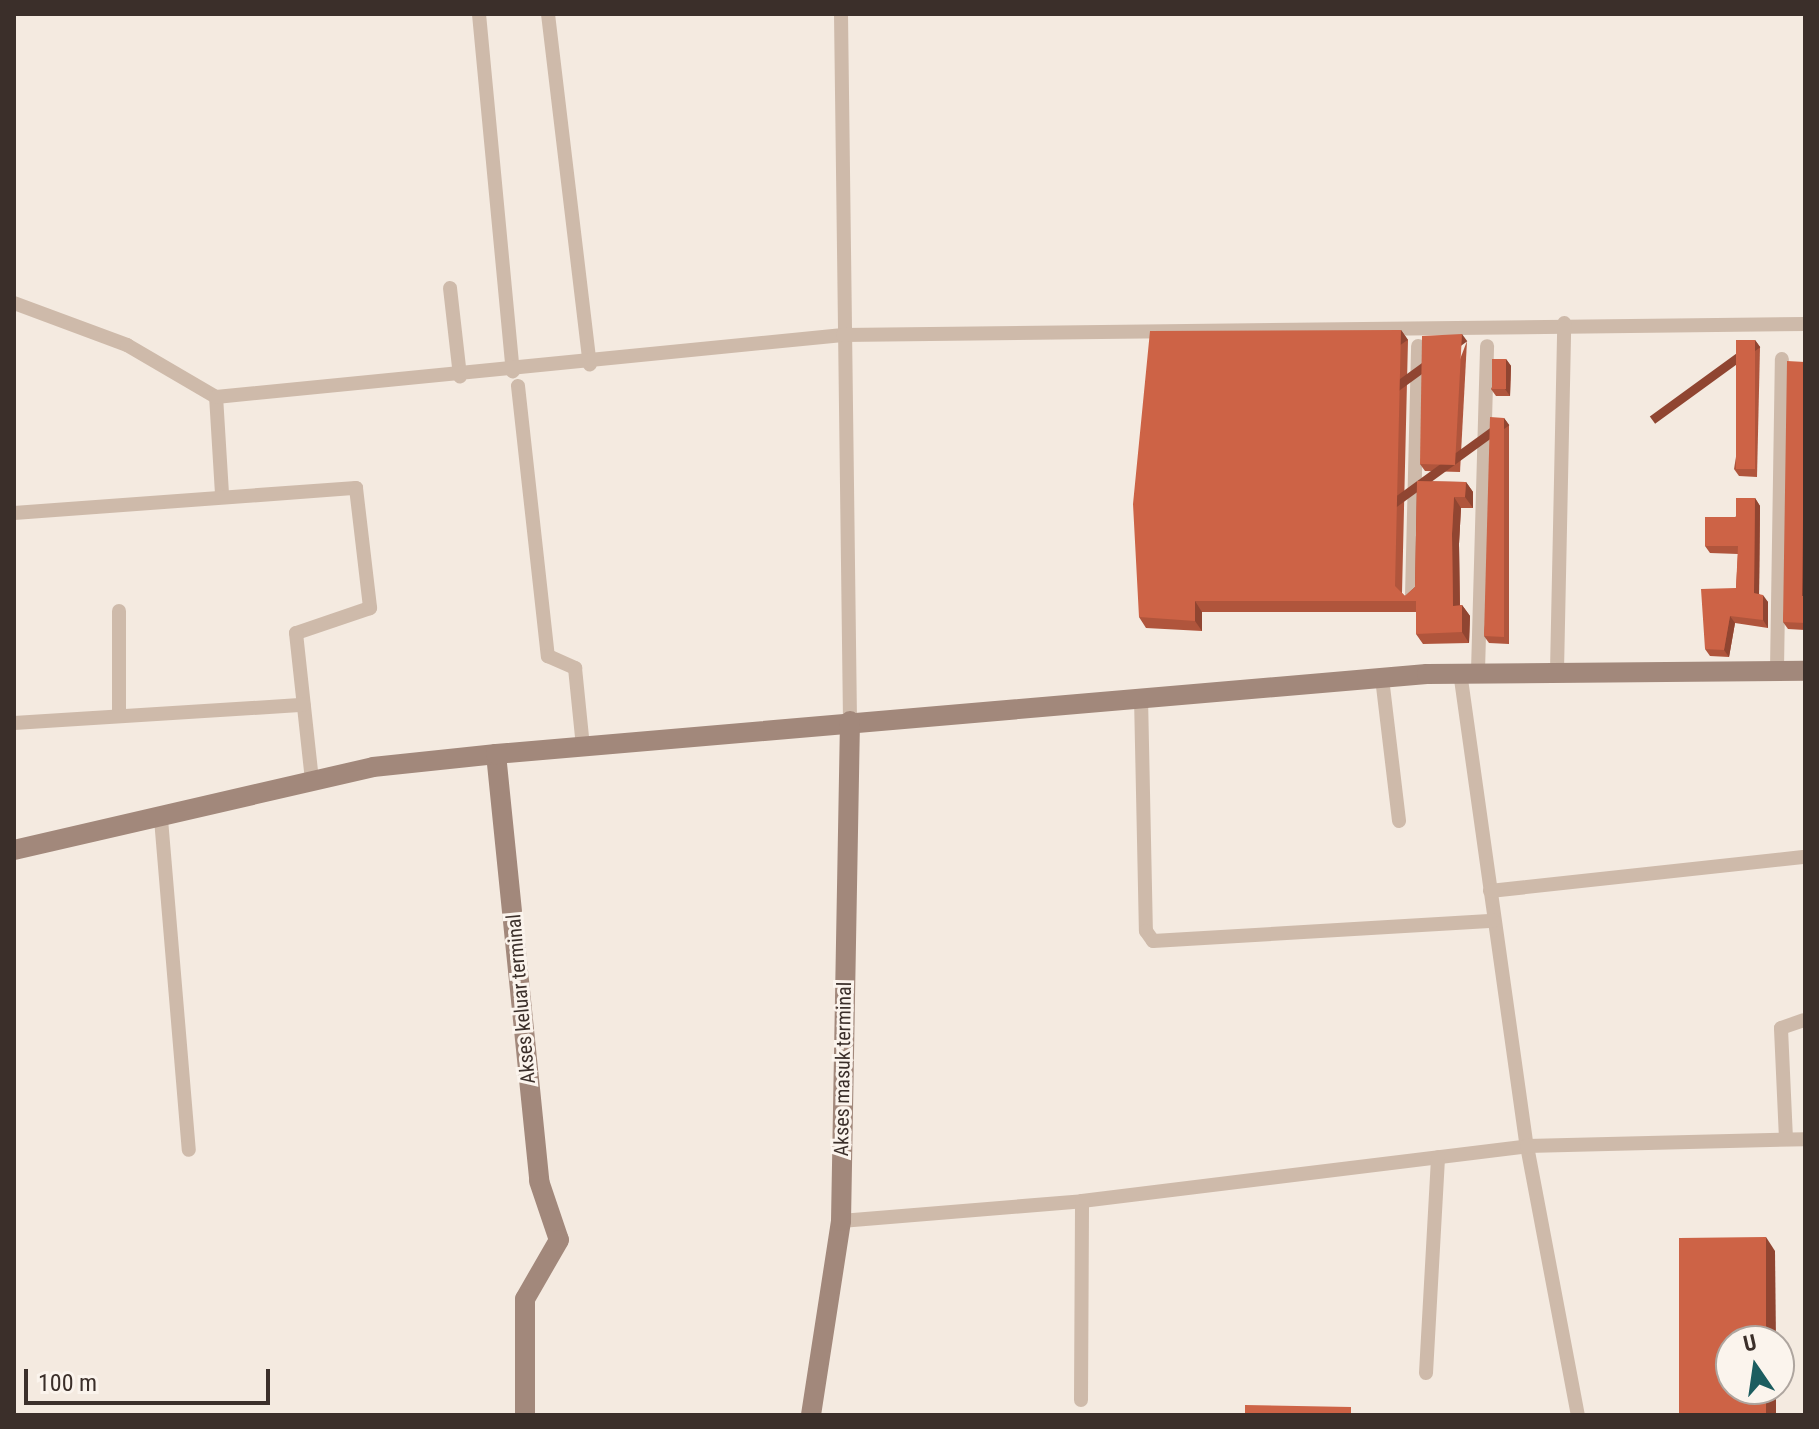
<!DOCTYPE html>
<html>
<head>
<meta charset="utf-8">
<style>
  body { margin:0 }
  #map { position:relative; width:1819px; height:1429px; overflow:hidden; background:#f4eae0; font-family:"Roboto Condensed",sans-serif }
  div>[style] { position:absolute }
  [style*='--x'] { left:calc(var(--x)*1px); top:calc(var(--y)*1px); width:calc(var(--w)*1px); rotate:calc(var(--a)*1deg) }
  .street>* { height:14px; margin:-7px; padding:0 7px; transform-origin:7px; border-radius:7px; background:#cebaaa }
  .secondary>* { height:20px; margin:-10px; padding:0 10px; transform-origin:10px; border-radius:10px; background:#a2887b }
  .wall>* { inset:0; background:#b0553c }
  .shaded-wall>* { inset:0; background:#904531; transform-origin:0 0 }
  .building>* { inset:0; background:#cd6346; transform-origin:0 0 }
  span { translate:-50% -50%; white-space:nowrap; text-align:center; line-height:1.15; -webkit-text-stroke:6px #fbf4ed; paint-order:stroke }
  .street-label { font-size:20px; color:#3b2f2a }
  .frame { position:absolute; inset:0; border:16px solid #3b2f2a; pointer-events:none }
  .north { position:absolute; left:1715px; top:1325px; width:80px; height:80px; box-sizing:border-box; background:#fbf4ed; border:2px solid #aea59f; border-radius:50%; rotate:347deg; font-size:22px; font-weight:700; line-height:32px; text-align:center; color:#3b2f2a }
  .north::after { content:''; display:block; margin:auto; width:28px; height:36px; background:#1c5d60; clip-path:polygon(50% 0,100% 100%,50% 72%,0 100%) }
  .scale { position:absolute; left:24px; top:1369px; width:246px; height:36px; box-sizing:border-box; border:4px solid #3b2f2a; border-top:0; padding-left:10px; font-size:24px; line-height:28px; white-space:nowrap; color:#3b2f2a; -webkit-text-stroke:6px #fbf4ed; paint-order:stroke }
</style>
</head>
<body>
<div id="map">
  <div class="street">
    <i style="--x:479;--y:14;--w:359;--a:84.6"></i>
    <i style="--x:548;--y:14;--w:353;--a:83.2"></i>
    <i style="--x:841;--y:14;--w:707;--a:89.27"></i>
    <i style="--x:450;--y:288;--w:89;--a:83.5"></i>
    <i style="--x:14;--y:303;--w:121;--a:20.4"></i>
    <i style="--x:127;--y:345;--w:103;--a:30.3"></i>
    <i style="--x:518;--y:386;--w:272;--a:83.7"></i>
    <i style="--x:548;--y:656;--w:30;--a:24"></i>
    <i style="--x:575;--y:668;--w:79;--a:84.2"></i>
    <i style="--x:222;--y:494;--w:97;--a:-93.5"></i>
    <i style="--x:216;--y:397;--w:630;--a:-5.65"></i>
    <i style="--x:843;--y:335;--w:962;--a:-0.66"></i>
    <i style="--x:14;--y:513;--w:343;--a:-4.2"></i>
    <i style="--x:356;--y:488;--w:121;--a:83.3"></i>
    <i style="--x:370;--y:608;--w:78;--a:161.3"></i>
    <i style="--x:296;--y:633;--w:148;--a:83.8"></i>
    <i style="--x:1412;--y:596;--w:250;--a:-88.6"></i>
    <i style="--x:119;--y:611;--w:105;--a:90"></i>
    <i style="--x:1777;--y:669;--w:310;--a:-89.1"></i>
    <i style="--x:1478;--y:671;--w:325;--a:-88.4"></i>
    <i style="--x:1557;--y:671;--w:348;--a:-88.8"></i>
    <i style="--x:1460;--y:672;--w:479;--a:82"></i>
    <i style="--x:1527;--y:1146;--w:274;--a:79.3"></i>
    <i style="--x:1382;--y:678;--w:144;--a:83.2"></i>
    <i style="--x:1141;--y:697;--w:234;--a:88.8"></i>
    <i style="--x:1146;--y:931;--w:12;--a:55"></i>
    <i style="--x:1153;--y:941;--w:341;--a:-3.4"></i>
    <i style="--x:14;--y:723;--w:290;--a:-3.6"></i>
    <i style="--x:161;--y:819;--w:332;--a:85.2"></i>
    <i style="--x:1490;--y:891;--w:317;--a:-6.2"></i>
    <i style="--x:1786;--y:1139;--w:111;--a:-92.6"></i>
    <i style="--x:1781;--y:1028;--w:24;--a:-19"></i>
    <i style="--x:841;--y:1221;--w:242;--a:-4.7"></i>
    <i style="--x:1082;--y:1201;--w:448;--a:-7"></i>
    <i style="--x:1527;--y:1146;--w:278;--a:-1.4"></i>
    <i style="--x:1426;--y:1373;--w:216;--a:-86.8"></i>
    <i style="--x:1081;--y:1400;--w:199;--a:-89.7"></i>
  </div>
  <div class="secondary">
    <i style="--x:496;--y:754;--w:429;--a:84.2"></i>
    <i style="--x:539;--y:1181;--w:62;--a:71.3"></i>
    <i style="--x:559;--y:1240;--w:68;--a:120"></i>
    <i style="--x:525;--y:1299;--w:116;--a:90"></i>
    <i style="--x:14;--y:850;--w:368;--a:-13"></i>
    <i style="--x:373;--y:767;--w:124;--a:-6"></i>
    <i style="--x:496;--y:754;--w:934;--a:-4.91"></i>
    <i style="--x:1427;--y:674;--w:378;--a:-0.5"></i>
    <i style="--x:811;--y:1415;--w:196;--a:-81.2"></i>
    <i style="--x:841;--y:1221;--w:500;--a:-88.97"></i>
  </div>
  <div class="wall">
    <i style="clip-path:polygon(1401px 330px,1408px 340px,1402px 593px,1405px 596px,1415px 587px,1417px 481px,1466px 482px,1473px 492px,1473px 508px,1461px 508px,1459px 544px,1460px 605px,1462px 605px,1470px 616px,1469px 643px,1423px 644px,1416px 634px,1416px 612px,1202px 612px,1202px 631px,1146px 628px,1139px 617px)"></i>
    <i style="clip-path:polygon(1755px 340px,1760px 347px,1757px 477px,1739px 476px,1734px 469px)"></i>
    <i style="clip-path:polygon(1467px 341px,1460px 472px,1425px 471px,1420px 464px)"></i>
    <i style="clip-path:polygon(1506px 359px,1511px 366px,1510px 396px,1496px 396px,1491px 389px)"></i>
    <i style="clip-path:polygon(1805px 362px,1805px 630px,1788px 629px,1783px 622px)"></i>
    <i style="clip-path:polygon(1504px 418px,1509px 425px,1509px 644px,1489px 643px,1484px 636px)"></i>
    <i style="clip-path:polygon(1755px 498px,1760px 506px,1759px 594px,1768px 602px,1768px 628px,1735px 623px,1729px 657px,1710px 656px,1705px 649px,1736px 588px,1738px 554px,1710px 553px,1705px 546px)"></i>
  </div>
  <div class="shaded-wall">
    <i style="left:1401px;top:330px;width:12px;height:256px;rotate:55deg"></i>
    <i style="left:1462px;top:334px;width:9px;height:131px;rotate:54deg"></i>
    <i style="left:1755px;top:340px;width:9px;height:130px;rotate:54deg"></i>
    <i style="clip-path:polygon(1506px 359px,1511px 366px,1510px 396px,1505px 389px)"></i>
    <i style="clip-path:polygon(1805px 362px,1805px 600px,1802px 596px)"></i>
    <i style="left:1504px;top:418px;width:9px;height:219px;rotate:54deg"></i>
    <i style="clip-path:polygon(1466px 482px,1473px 492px,1473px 508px,1465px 497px)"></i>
    <i style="clip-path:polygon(1454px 497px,1461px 508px,1459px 544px,1460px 616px,1453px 606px,1452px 534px)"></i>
    <i style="clip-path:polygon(1755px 498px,1760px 506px,1759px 600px,1754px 593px)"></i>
    <i style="clip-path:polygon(1763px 595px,1768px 602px,1768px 628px,1763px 620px)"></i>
    <i style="clip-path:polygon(1195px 601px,1202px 612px,1202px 631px,1195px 621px)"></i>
    <i style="clip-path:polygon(1462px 605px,1470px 616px,1469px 643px,1462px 632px)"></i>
    <i style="clip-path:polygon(1730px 616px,1735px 623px,1729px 657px,1724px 650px)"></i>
    <i style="clip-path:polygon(1766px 1237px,1775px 1251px,1776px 1341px,1766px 1341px)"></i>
    <i style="left:1766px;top:1389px;width:10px;height:26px"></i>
  </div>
  <div class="building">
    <i style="clip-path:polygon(1401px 330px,1395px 586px,1405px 596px,1415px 587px,1417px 481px,1466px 482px,1465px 497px,1454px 497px,1452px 534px,1453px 606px,1462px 605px,1462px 632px,1416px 634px,1416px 601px,1195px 601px,1195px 621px,1139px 617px,1133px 504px,1150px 331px)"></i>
    <i style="clip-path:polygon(1462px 334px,1455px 465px,1420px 464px,1422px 336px)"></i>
    <i style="left:1736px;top:340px;width:19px;height:129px"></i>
    <i style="left:1492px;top:359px;width:14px;height:30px"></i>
    <i style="clip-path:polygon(1787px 361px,1805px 362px,1802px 596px,1805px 596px,1805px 623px,1783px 622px)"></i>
    <i style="clip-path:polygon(1490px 417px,1504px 418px,1504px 637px,1484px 636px)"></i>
    <i style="clip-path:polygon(1736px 498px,1755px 498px,1754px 593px,1763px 595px,1763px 620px,1730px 616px,1724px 650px,1705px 649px,1701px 589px,1736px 588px,1738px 546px,1705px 546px,1705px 517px,1736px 517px)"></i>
    <i style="clip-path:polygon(1766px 1237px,1766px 1341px,1731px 1341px,1731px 1389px,1766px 1389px,1766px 1415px,1679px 1415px,1679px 1238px)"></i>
    <i style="clip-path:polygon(1245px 1405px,1351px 1407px,1351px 1415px,1245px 1415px)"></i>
  </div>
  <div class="street-label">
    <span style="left:521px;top:999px;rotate:-95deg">Akses keluar terminal</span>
    <span style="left:843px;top:1069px;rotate:-89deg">Akses masuk terminal</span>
  </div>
  <div class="frame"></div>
  <div class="north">U</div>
  <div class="scale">100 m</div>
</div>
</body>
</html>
